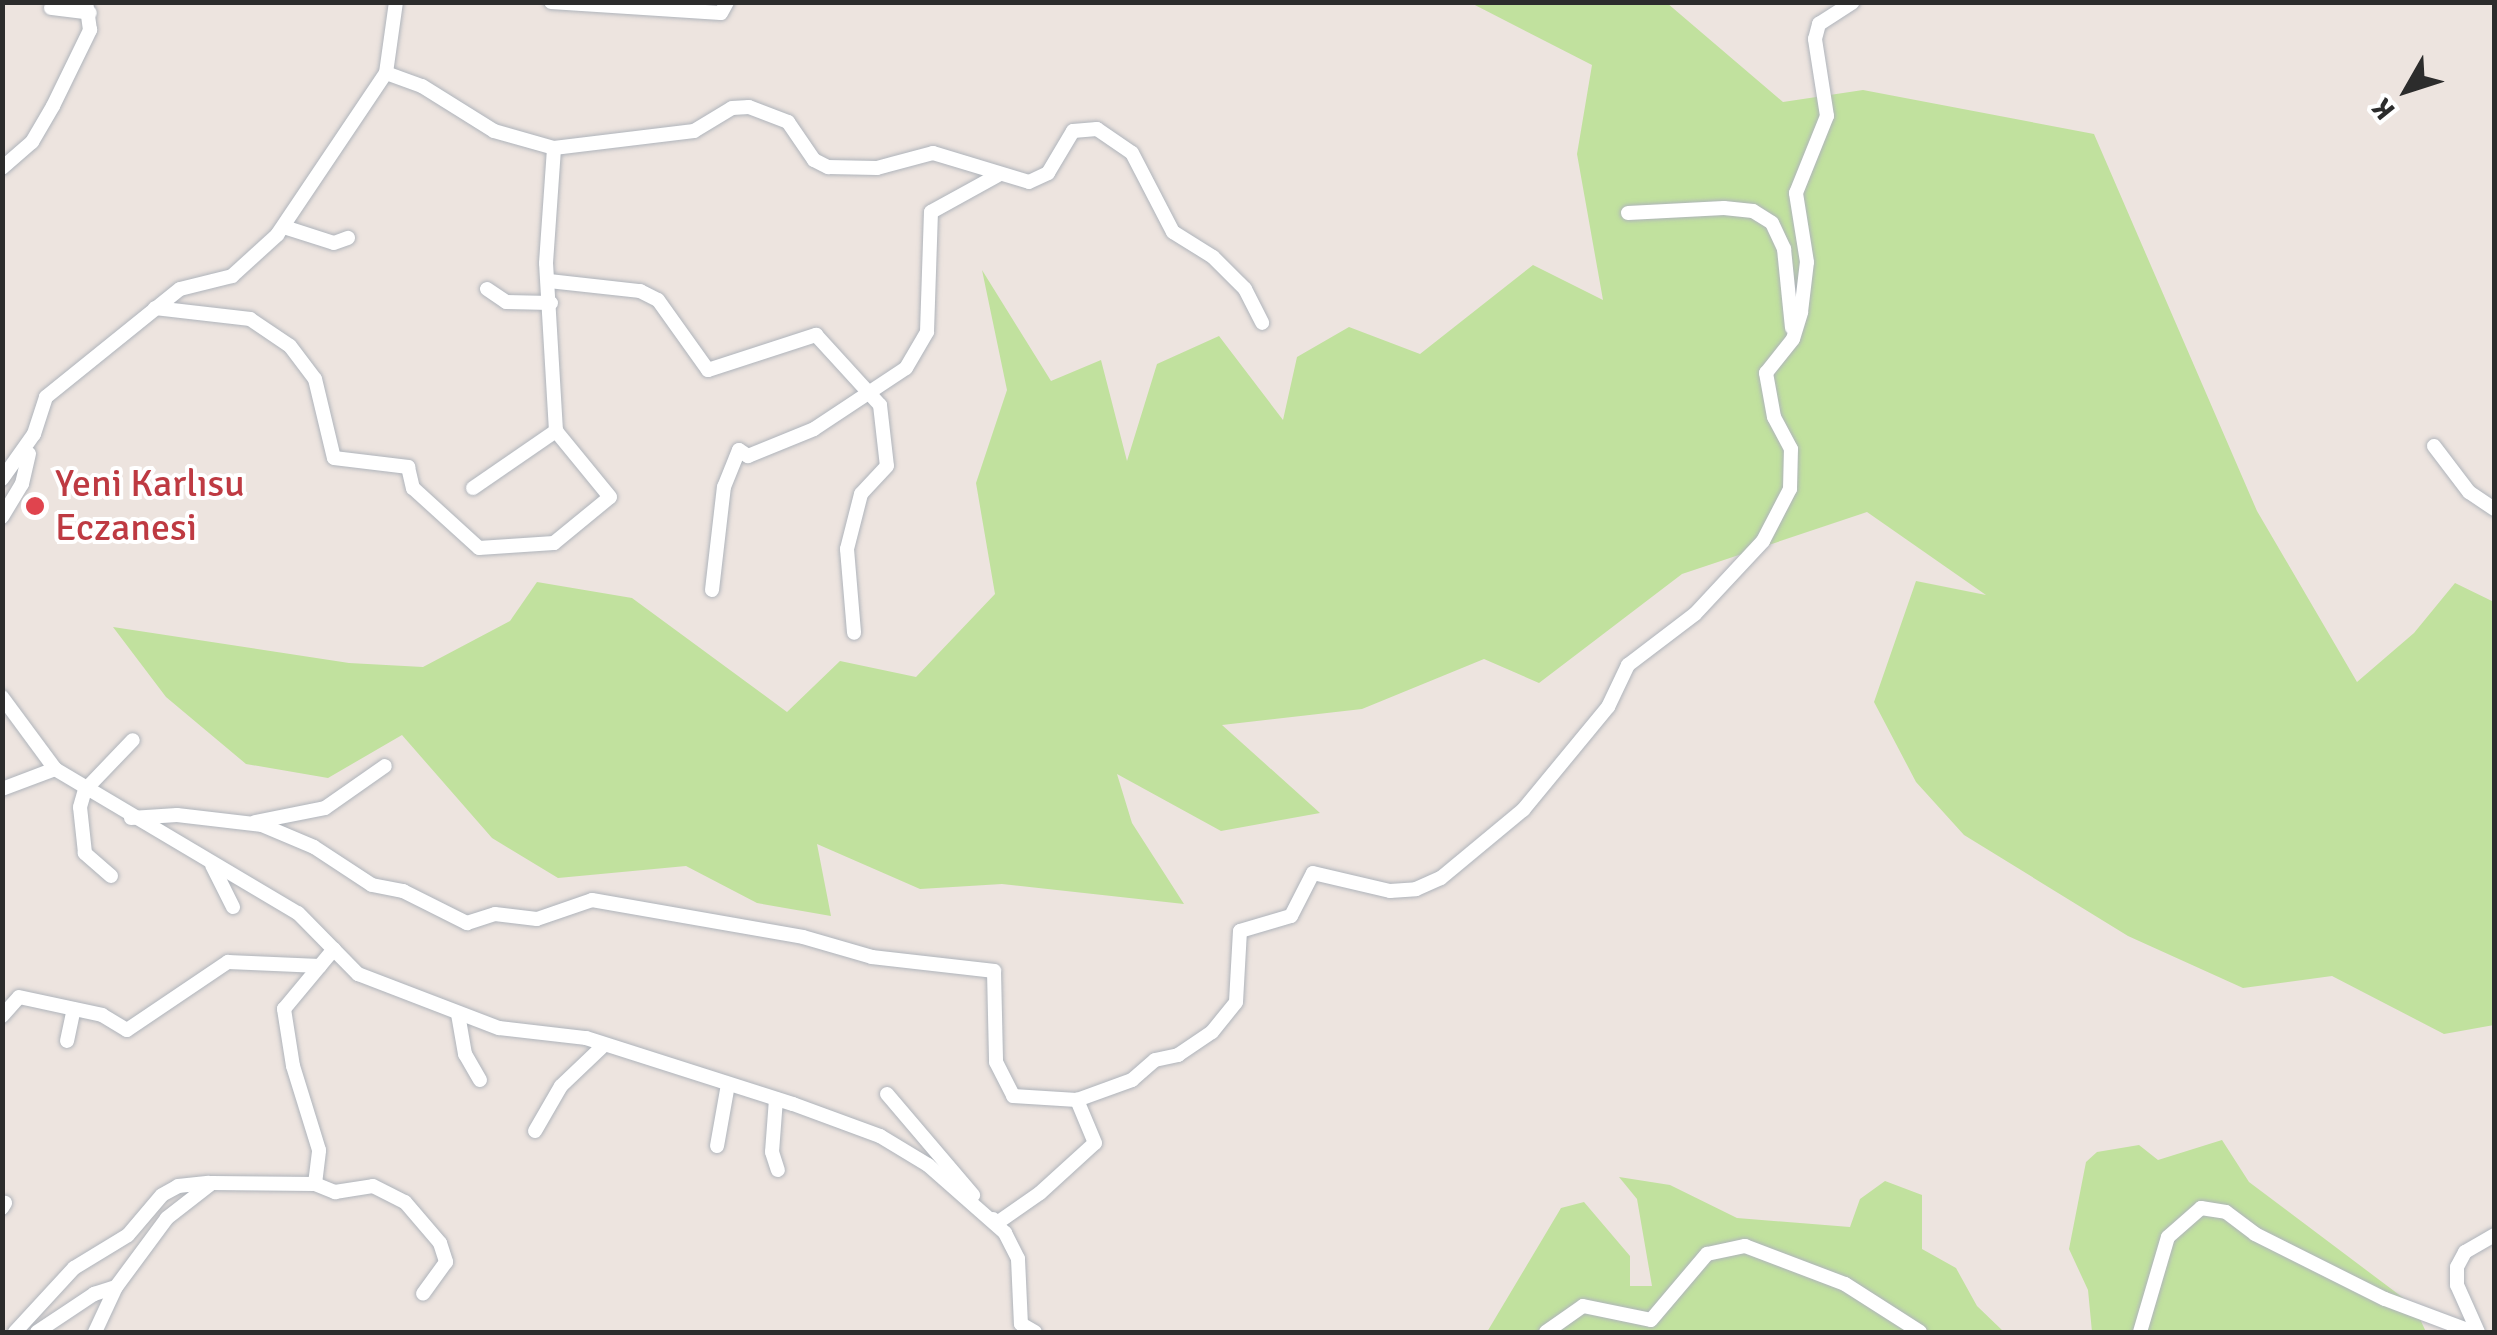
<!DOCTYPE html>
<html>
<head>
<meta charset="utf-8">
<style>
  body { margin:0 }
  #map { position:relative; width:2497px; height:1335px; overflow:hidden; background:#ede4df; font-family:Signika,sans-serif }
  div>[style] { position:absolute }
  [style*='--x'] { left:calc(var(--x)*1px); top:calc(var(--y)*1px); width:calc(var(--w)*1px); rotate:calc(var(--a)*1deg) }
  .green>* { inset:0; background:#c1e19e }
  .roads { filter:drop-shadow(0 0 2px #afb4bb) drop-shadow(0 0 2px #afb4bb) }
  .minor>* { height:14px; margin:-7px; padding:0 7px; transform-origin:7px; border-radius:7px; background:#fff }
  .dots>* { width:28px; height:28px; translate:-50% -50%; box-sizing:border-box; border:5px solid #fff; border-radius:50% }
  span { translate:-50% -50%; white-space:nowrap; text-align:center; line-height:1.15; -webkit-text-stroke:8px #fff; paint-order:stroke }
  .health-label { font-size:38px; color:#be3a42 }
  .left { translate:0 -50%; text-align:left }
  .frame { position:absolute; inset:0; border:5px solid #2c2c2c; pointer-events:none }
  .north { position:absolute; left:2357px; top:40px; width:100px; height:100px; -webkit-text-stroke:8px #fff; paint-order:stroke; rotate:231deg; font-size:28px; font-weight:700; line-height:40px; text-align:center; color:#2c2c2c }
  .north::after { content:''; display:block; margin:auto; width:35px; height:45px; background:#2c2c2c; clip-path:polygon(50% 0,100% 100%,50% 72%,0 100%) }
</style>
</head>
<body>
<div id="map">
  <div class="green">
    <i style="clip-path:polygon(1471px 3px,1667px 3px,1783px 102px,1863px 90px,2094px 134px,2257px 511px,2357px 682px,2414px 633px,2455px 583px,2494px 602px,2494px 1025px,2444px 1034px,2332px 976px,2243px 988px,2128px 936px,1964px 835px,1916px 782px,1874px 702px,1916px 581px,1986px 595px,1867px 512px,1682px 574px,1539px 683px,1484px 659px,1362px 709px,1222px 725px,1320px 813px,1221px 831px,1117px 774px,1132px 823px,1184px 904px,1002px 884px,920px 889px,817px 844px,831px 916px,757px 903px,686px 866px,558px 878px,492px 838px,402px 735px,328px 778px,246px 764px,166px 697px,113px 627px,349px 663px,423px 667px,510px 621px,537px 582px,632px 598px,787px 712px,840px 661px,916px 677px,995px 594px,976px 483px,1007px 390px,982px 270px,1051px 381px,1101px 360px,1127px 461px,1157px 364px,1219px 336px,1283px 420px,1297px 357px,1349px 327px,1420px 354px,1533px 265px,1603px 300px,1577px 154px,1592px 65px)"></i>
    <i style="clip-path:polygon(2222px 1140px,2249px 1182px,2414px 1306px,2426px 1332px,2092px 1332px,2088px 1290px,2069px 1249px,2086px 1162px,2097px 1152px,2139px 1145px,2158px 1160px)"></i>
    <i style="clip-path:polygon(1619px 1177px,1670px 1185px,1737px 1218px,1850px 1227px,1860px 1199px,1885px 1181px,1922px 1195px,1922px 1249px,1956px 1268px,1977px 1306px,2004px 1332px,1487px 1332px,1561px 1208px,1584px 1202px,1630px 1256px,1630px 1286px,1652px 1286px,1637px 1199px)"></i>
  </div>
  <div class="roads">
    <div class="minor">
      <i style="--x:551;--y:2;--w:170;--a:3.7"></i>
      <i style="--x:721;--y:13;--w:13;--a:-61"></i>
      <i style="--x:51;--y:8;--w:39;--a:7"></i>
      <i style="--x:386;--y:73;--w:38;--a:20"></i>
      <i style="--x:422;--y:86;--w:85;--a:32"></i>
      <i style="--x:494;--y:131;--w:62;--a:15.8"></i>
      <i style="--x:554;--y:148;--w:141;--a:-6.9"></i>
      <i style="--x:694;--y:131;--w:44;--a:-31.2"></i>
      <i style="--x:732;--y:108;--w:17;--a:-3"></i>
      <i style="--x:749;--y:107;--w:42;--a:21"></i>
      <i style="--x:788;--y:122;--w:46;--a:55.6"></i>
      <i style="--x:814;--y:160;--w:16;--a:27"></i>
      <i style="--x:828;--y:167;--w:49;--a:1.2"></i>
      <i style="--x:877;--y:168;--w:58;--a:-15"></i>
      <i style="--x:933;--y:153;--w:100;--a:16.8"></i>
      <i style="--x:1029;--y:182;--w:21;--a:-25"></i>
      <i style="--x:1048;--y:173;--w:49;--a:-59.2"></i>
      <i style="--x:1073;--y:131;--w:24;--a:-5"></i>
      <i style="--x:1097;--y:129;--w:42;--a:34.4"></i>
      <i style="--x:1132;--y:153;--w:89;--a:62.6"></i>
      <i style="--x:1173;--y:232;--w:47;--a:32"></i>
      <i style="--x:1213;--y:257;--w:45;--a:45"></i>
      <i style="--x:1245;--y:289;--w:38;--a:63"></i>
      <i style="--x:2;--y:168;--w:40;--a:-41"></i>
      <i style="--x:32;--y:142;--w:42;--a:-59.7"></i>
      <i style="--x:53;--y:106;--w:85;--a:-64"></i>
      <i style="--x:90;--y:30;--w:28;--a:-98"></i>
      <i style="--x:1628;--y:213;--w:96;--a:-3"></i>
      <i style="--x:1724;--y:208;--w:29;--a:6"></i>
      <i style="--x:1753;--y:211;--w:22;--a:32"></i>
      <i style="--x:1772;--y:223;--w:29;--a:65"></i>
      <i style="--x:1784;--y:249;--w:79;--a:84.2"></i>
      <i style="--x:284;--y:227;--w:52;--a:17.7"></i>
      <i style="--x:334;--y:243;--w:15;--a:-20"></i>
      <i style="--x:549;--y:281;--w:92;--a:6.3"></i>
      <i style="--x:640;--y:291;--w:20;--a:27"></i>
      <i style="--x:658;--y:300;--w:86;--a:54.5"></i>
      <i style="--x:708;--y:370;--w:114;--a:-18"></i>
      <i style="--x:816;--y:335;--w:95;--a:47.6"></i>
      <i style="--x:880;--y:405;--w:61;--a:83.5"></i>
      <i style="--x:887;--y:466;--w:38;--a:133"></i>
      <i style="--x:861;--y:494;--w:57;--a:104.3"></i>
      <i style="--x:847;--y:549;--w:84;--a:85.2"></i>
      <i style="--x:487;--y:289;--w:23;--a:34"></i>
      <i style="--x:506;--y:302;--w:45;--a:1.3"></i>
      <i style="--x:155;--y:308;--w:96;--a:6.6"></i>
      <i style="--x:250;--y:319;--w:48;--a:34"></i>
      <i style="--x:290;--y:346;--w:41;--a:52.9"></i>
      <i style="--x:315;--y:379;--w:81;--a:76.5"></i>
      <i style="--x:334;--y:458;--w:75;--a:6.9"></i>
      <i style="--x:408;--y:467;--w:22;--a:77"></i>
      <i style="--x:413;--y:488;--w:89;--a:42.3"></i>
      <i style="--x:479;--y:548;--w:75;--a:-3.8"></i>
      <i style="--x:554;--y:543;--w:72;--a:-39.4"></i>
      <i style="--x:610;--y:497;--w:85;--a:-129.3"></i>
      <i style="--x:556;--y:431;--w:168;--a:-93.4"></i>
      <i style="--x:546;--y:263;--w:115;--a:-86"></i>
      <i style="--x:2434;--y:446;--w:58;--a:52.7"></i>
      <i style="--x:2469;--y:492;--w:30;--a:34"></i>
      <i style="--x:2;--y:479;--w:55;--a:-54.6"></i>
      <i style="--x:34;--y:434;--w:39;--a:-72"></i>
      <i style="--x:46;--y:397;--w:172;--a:-38.9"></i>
      <i style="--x:180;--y:289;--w:54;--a:-14"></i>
      <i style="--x:232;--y:276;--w:61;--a:-42.3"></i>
      <i style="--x:277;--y:235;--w:195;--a:-56.1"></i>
      <i style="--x:386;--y:73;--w:72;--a:-82"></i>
      <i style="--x:473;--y:488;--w:101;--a:-34.5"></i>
      <i style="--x:2;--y:517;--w:39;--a:-59"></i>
      <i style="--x:22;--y:484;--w:31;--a:-77"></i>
      <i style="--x:712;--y:590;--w:104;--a:-83.4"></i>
      <i style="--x:724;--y:487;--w:40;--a:-68"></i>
      <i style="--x:739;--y:450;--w:11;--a:34"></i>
      <i style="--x:748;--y:456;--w:71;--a:-22.2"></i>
      <i style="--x:814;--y:429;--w:110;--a:-33.5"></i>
      <i style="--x:906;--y:368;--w:42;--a:-59.7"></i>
      <i style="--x:927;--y:332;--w:120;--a:-88.1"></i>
      <i style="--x:931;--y:212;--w:77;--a:-28.9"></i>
      <i style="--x:2;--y:697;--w:89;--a:53.6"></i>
      <i style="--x:55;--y:769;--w:282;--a:30.7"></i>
      <i style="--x:298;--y:913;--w:86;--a:45.5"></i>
      <i style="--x:358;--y:974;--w:151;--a:21"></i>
      <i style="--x:499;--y:1028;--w:88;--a:6.6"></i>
      <i style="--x:586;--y:1038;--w:217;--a:17.7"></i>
      <i style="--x:793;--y:1104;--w:93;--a:20.2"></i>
      <i style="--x:880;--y:1136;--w:56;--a:31.1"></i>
      <i style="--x:928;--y:1165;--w:103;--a:41.4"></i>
      <i style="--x:1005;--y:1233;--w:29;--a:63"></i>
      <i style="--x:1018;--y:1259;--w:65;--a:87.4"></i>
      <i style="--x:1021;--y:1324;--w:16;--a:30"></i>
      <i style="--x:2;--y:789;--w:57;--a:-20.7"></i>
      <i style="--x:131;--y:818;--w:46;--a:-3.7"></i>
      <i style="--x:177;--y:815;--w:86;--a:6.7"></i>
      <i style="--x:262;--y:825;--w:56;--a:22.9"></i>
      <i style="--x:314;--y:847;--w:69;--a:33.2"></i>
      <i style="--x:372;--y:885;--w:32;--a:11"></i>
      <i style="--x:403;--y:891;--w:72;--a:26.6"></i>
      <i style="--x:467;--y:923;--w:29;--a:-18"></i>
      <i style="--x:495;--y:914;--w:42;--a:6.8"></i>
      <i style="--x:537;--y:919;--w:58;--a:-19.1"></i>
      <i style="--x:592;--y:900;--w:214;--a:9.9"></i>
      <i style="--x:803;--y:937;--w:72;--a:16.2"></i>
      <i style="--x:872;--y:957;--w:123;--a:6.5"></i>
      <i style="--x:994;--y:971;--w:91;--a:88.7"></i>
      <i style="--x:996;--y:1062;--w:38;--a:63"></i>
      <i style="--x:1013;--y:1096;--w:64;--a:3.6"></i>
      <i style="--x:1077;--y:1100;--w:59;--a:-20"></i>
      <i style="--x:1132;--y:1080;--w:30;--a:-41"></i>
      <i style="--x:1155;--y:1060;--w:24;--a:-12"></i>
      <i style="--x:1178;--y:1055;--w:41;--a:-34.1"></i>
      <i style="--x:1212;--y:1032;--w:38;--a:-51"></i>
      <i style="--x:1236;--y:1002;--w:71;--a:-86.8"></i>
      <i style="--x:1240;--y:931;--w:53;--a:-16.4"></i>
      <i style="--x:1291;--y:916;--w:48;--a:-62.9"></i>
      <i style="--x:1313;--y:873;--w:79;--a:13.2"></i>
      <i style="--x:1390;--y:891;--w:26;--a:-4"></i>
      <i style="--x:1416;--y:889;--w:27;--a:-24"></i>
      <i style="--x:1441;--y:878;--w:107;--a:-39.7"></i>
      <i style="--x:1523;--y:810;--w:134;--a:-50.5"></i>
      <i style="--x:1608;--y:707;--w:47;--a:-64.5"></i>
      <i style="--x:1628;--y:665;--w:84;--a:-37.3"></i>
      <i style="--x:1695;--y:614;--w:100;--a:-47"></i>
      <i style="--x:1763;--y:541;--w:59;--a:-62.6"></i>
      <i style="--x:1790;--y:489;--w:40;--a:-88.6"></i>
      <i style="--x:1791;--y:449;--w:36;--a:-118"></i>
      <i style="--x:1774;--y:417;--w:45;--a:-100.3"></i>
      <i style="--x:1766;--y:373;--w:43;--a:-51.5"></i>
      <i style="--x:1793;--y:339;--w:28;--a:-73"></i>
      <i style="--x:1801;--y:312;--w:50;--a:-83.2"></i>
      <i style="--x:1807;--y:262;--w:70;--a:-99.1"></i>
      <i style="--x:1796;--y:193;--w:83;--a:-68.1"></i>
      <i style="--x:1827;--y:116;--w:78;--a:-98.9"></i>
      <i style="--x:1815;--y:39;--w:16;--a:-75"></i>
      <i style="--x:1819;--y:24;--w:40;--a:-32.9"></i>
      <i style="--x:255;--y:822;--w:71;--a:-11.3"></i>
      <i style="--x:325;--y:808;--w:73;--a:-35"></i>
      <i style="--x:212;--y:865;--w:47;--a:63.4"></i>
      <i style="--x:111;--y:876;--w:35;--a:-139"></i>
      <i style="--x:85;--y:853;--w:46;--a:-96.2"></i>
      <i style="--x:80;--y:807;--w:18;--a:-74"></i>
      <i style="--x:85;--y:790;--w:69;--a:-46.2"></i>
      <i style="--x:458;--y:1014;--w:41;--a:80.1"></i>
      <i style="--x:465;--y:1054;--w:30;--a:60"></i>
      <i style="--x:2;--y:1016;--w:25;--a:-48"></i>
      <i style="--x:19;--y:997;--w:85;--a:12.2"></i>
      <i style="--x:102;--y:1015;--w:29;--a:31"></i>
      <i style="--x:127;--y:1030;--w:122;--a:-34"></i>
      <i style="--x:228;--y:962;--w:92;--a:2.5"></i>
      <i style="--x:67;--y:1041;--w:29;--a:-78"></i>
      <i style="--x:887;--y:1094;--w:133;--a:49.6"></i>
      <i style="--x:776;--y:1099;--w:53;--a:94.3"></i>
      <i style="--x:772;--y:1152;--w:19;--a:72"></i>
      <i style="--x:535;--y:1131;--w:52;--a:-60"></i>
      <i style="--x:561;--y:1086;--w:58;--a:-43.6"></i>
      <i style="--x:717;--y:1146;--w:63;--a:-79.9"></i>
      <i style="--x:315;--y:1184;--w:34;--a:-83"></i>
      <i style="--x:319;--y:1150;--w:88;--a:-107.2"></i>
      <i style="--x:293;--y:1066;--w:58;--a:-99"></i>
      <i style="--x:284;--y:1009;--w:78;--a:-50.2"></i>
      <i style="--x:2;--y:1208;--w:6;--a:-59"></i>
      <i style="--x:993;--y:1219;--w:6;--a:45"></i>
      <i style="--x:997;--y:1223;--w:52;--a:-34.9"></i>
      <i style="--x:1040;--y:1193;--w:74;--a:-42.3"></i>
      <i style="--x:1095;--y:1143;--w:47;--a:-112.7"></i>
      <i style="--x:116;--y:1287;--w:86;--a:-53.5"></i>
      <i style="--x:167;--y:1218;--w:57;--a:-37.9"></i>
      <i style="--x:212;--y:1183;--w:103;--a:0.6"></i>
      <i style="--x:315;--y:1184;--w:22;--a:22"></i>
      <i style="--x:335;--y:1192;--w:38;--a:-9"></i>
      <i style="--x:373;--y:1186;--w:36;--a:27"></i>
      <i style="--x:405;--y:1202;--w:54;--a:49.5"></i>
      <i style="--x:440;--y:1243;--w:20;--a:72"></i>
      <i style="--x:446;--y:1262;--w:39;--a:126"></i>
      <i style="--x:15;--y:1332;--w:87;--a:-47.3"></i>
      <i style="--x:74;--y:1268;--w:63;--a:-31.4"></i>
      <i style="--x:128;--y:1235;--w:52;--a:-49.6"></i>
      <i style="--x:162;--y:1195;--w:18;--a:-29"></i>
      <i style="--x:178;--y:1186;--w:31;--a:-6"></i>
      <i style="--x:37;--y:1332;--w:69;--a:-33.7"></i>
      <i style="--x:94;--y:1294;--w:23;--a:-18"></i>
      <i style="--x:116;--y:1287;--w:50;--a:115"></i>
      <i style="--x:1546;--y:1332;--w:45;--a:-35.1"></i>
      <i style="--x:1583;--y:1306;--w:69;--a:11.6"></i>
      <i style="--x:1651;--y:1320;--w:87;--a:-49.7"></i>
      <i style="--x:1707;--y:1254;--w:39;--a:-12"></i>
      <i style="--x:1745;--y:1246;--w:107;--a:20.8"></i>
      <i style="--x:1845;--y:1284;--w:89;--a:32.6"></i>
      <i style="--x:2140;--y:1332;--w:99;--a:-73.6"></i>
      <i style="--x:2168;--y:1237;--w:44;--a:-41.3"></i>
      <i style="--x:2201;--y:1208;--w:25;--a:9"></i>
      <i style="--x:2226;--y:1212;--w:36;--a:37"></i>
      <i style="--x:2255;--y:1234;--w:145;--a:26.6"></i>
      <i style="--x:2385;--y:1299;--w:94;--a:20.6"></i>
      <i style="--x:2478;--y:1332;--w:51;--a:-114.1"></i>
      <i style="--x:2457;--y:1285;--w:18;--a:-90"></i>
      <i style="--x:2457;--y:1267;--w:17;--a:-62"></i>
      <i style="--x:2465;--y:1252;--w:34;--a:-30"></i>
    </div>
  </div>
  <div class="dots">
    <i style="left:35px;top:506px;background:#e0444e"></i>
  </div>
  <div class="health-label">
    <span class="left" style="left:55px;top:506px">Yeni Karlısu<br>Eczanesi</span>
  </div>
  <div class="frame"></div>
  <div class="north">K</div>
</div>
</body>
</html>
